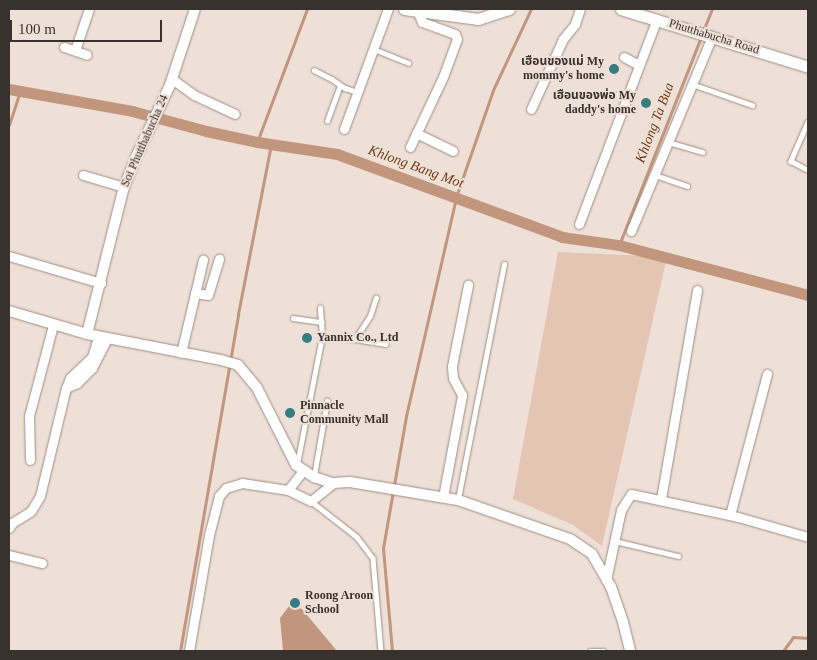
<!DOCTYPE html>
<html>
<head>
<meta charset="utf-8">
<style>
  body { margin:0 }
  #map { position:relative; width:817px; height:660px; overflow:hidden; background:#efe0d7; font-family:"Times New Roman","Noto Sans Thai",serif }
  div>[style] { position:absolute }
  [style*='--x'] { left:calc(var(--x)*1px); top:calc(var(--y)*1px); width:calc(var(--w)*1px); rotate:calc(var(--a)*1deg) }
  .green>* { inset:0; background:#e4c4b3 }
  .water>* { inset:0; background:#c1967d }
  .stream>* { height:3px; margin:-1.5px; padding:0 1.5px; transform-origin:1.5px; border-radius:1.5px; background:#c1967d }
  .canal>* { height:11px; margin:-5.5px; padding:0 5.5px; transform-origin:5.5px; border-radius:5.5px; background:#c1967d }
  .roads { filter:drop-shadow(0 0 1px #9d8e86) drop-shadow(0 0 1px #9d8e86) }
  .service>* { height:4.5px; margin:-2.25px; padding:0 2.25px; transform-origin:2.25px; border-radius:2.25px; background:#fff }
  .minor>* { height:9px; margin:-4.5px; padding:0 4.5px; transform-origin:4.5px; border-radius:4.5px; background:#fff }
  .tertiary>* { height:10px; margin:-5px; padding:0 5px; transform-origin:5px; border-radius:5px; background:#fff }
  .secondary>* { height:11px; margin:-5.5px; padding:0 5.5px; transform-origin:5.5px; border-radius:5.5px; background:#fff }
  .dots>* { width:14px; height:14px; translate:-50% -50%; box-sizing:border-box; border:2px solid #efe0d7; border-radius:50% }
  span { translate:-50% -50%; white-space:nowrap; text-align:center; line-height:1.15; -webkit-text-stroke:4px #efe0d7; paint-order:stroke }
  .street-label { font-size:12px; color:#38322f }
  .poi-label { font-size:12px; color:#38322f; font-weight:700 }
  .right { translate:-100% -50%; text-align:right }
  .left { translate:0 -50%; text-align:left }
  .water-label { font-size:14px; color:#703811; font-style:italic }
  .frame { position:absolute; inset:0; border:10px solid #38322f; pointer-events:none }
  .scale { position:absolute; left:10px; top:20px; width:152px; height:22px; box-sizing:border-box; border:2px solid #38322f; border-top:0; padding-left:6px; font-size:15px; line-height:18px; white-space:nowrap; color:#38322f; -webkit-text-stroke:4px #efe0d7; paint-order:stroke }
</style>
</head>
<body>
<div id="map">
  <div class="green">
    <i style="clip-path:polygon(558px 252px,667px 257px,602px 546px,573px 525px,513px 499px)"></i>
  </div>
  <div class="water">
    <i style="clip-path:polygon(290px 605px,302px 609px,337px 651px,283px 651px,280px 618px)"></i>
  </div>
  <div class="stream">
    <i style="--x:703;--y:31;--w:24;--a:-68"></i>
    <i style="--x:9;--y:125;--w:36;--a:-72"></i>
    <i style="--x:257;--y:142;--w:142;--a:-69.4"></i>
    <i style="--x:619;--y:245;--w:224;--a:-68.5"></i>
    <i style="--x:180;--y:651;--w:342;--a:-80.2"></i>
    <i style="--x:238;--y:314;--w:173;--a:-79"></i>
    <i style="--x:392;--y:651;--w:103;--a:-95"></i>
    <i style="--x:383;--y:548;--w:134;--a:-80.1"></i>
    <i style="--x:406;--y:416;--w:225;--a:-77.1"></i>
    <i style="--x:456;--y:197;--w:113;--a:-70.9"></i>
    <i style="--x:493;--y:90;--w:89;--a:-64.9"></i>
    <i style="--x:783;--y:651;--w:17;--a:-54"></i>
    <i style="--x:793;--y:637;--w:15;--a:4"></i>
  </div>
  <div class="canal">
    <i style="--x:9;--y:89;--w:125;--a:10.1"></i>
    <i style="--x:132;--y:111;--w:77;--a:15.1"></i>
    <i style="--x:206;--y:131;--w:52;--a:12.2"></i>
    <i style="--x:257;--y:142;--w:81;--a:8.5"></i>
    <i style="--x:337;--y:154;--w:240;--a:20.2"></i>
    <i style="--x:562;--y:237;--w:58;--a:8"></i>
    <i style="--x:619;--y:245;--w:196;--a:14.8"></i>
  </div>
  <div class="roads">
    <div class="service">
      <i style="--x:374;--y:49;--w:37;--a:22"></i>
      <i style="--x:314;--y:70;--w:20;--a:27"></i>
      <i style="--x:332;--y:79;--w:16;--a:35"></i>
      <i style="--x:345;--y:88;--w:13;--a:18"></i>
      <i style="--x:692;--y:84;--w:64;--a:19.3"></i>
      <i style="--x:612;--y:95;--w:16;--a:0"></i>
      <i style="--x:327;--y:121;--w:37;--a:-70"></i>
      <i style="--x:808;--y:122;--w:43;--a:113.6"></i>
      <i style="--x:791;--y:161;--w:19;--a:28"></i>
      <i style="--x:668;--y:142;--w:36;--a:16"></i>
      <i style="--x:655;--y:175;--w:34;--a:19"></i>
      <i style="--x:293;--y:318;--w:29;--a:8"></i>
      <i style="--x:322;--y:337;--w:33;--a:3"></i>
      <i style="--x:355;--y:339;--w:31;--a:9"></i>
      <i style="--x:355;--y:339;--w:27;--a:-57"></i>
      <i style="--x:370;--y:316;--w:19;--a:-72"></i>
      <i style="--x:297;--y:464;--w:129;--a:-78.9"></i>
      <i style="--x:322;--y:337;--w:29;--a:-94"></i>
      <i style="--x:314;--y:476;--w:76;--a:-80.2"></i>
      <i style="--x:458;--y:499;--w:239;--a:-78.9"></i>
      <i style="--x:311;--y:501;--w:58;--a:38"></i>
      <i style="--x:357;--y:537;--w:26;--a:53"></i>
      <i style="--x:373;--y:558;--w:93;--a:85.1"></i>
      <i style="--x:615;--y:541;--w:65;--a:13.4"></i>
      <i style="--x:590;--y:651;--w:14;--a:0"></i>
    </div>
    <div class="minor">
      <i style="--x:64;--y:47;--w:24;--a:19"></i>
      <i style="--x:75;--y:50;--w:43;--a:-71.1"></i>
      <i style="--x:624;--y:57;--w:17;--a:28"></i>
      <i style="--x:172;--y:79;--w:27;--a:36"></i>
      <i style="--x:194;--y:95;--w:45;--a:24.9"></i>
      <i style="--x:531;--y:109;--w:77;--a:-65.4"></i>
      <i style="--x:563;--y:39;--w:19;--a:-51"></i>
      <i style="--x:575;--y:24;--w:16;--a:-72"></i>
      <i style="--x:344;--y:129;--w:128;--a:-69.9"></i>
      <i style="--x:416;--y:133;--w:41;--a:25.9"></i>
      <i style="--x:410;--y:147;--w:77;--a:-64.8"></i>
      <i style="--x:443;--y:77;--w:40;--a:-69.8"></i>
      <i style="--x:457;--y:39;--w:5;--a:-112"></i>
      <i style="--x:455;--y:34;--w:35;--a:-160"></i>
      <i style="--x:422;--y:22;--w:12;--a:-114"></i>
      <i style="--x:83;--y:175;--w:43;--a:16.3"></i>
      <i style="--x:579;--y:224;--w:219;--a:-69.2"></i>
      <i style="--x:631;--y:231;--w:211;--a:-67.4"></i>
      <i style="--x:9;--y:256;--w:96;--a:16.4"></i>
      <i style="--x:195;--y:293;--w:13;--a:9"></i>
      <i style="--x:208;--y:295;--w:38;--a:-73"></i>
      <i style="--x:181;--y:353;--w:96;--a:-76.7"></i>
      <i style="--x:66;--y:388;--w:12;--a:-24"></i>
      <i style="--x:77;--y:383;--w:21;--a:-45"></i>
      <i style="--x:92;--y:368;--w:33;--a:-63"></i>
      <i style="--x:30;--y:460;--w:44;--a:-91.3"></i>
      <i style="--x:29;--y:416;--w:94;--a:-75.2"></i>
      <i style="--x:288;--y:490;--w:24;--a:-52"></i>
      <i style="--x:443;--y:497;--w:104;--a:-79.4"></i>
      <i style="--x:462;--y:395;--w:19;--a:-118"></i>
      <i style="--x:453;--y:378;--w:12;--a:-95"></i>
      <i style="--x:452;--y:366;--w:83;--a:-78.8"></i>
      <i style="--x:661;--y:499;--w:212;--a:-80.2"></i>
      <i style="--x:730;--y:515;--w:146;--a:-75.3"></i>
      <i style="--x:9;--y:528;--w:6;--a:-59"></i>
      <i style="--x:12;--y:523;--w:22;--a:-32"></i>
      <i style="--x:31;--y:511;--w:17;--a:-59"></i>
      <i style="--x:40;--y:496;--w:111;--a:-76.5"></i>
      <i style="--x:66;--y:388;--w:11;--a:-68"></i>
      <i style="--x:70;--y:378;--w:30;--a:-44"></i>
      <i style="--x:92;--y:357;--w:21;--a:-73"></i>
      <i style="--x:9;--y:555;--w:34;--a:14"></i>
      <i style="--x:606;--y:580;--w:72;--a:-77.9"></i>
      <i style="--x:621;--y:510;--w:19;--a:-58"></i>
      <i style="--x:631;--y:494;--w:109;--a:12.1"></i>
      <i style="--x:738;--y:517;--w:73;--a:15.9"></i>
      <i style="--x:189;--y:651;--w:118;--a:-80.2"></i>
      <i style="--x:209;--y:535;--w:40;--a:-75.6"></i>
      <i style="--x:219;--y:496;--w:11;--a:-49"></i>
      <i style="--x:226;--y:488;--w:17;--a:-17"></i>
      <i style="--x:242;--y:483;--w:47;--a:8.7"></i>
      <i style="--x:288;--y:490;--w:25;--a:26"></i>
      <i style="--x:311;--y:501;--w:28;--a:-39"></i>
    </div>
    <div class="tertiary">
      <i style="--x:9;--y:311;--w:81;--a:16.4"></i>
      <i style="--x:87;--y:334;--w:136;--a:11"></i>
      <i style="--x:221;--y:360;--w:18;--a:16"></i>
      <i style="--x:238;--y:365;--w:30;--a:50"></i>
      <i style="--x:257;--y:388;--w:86;--a:63.1"></i>
      <i style="--x:296;--y:465;--w:22;--a:34"></i>
      <i style="--x:314;--y:477;--w:20;--a:18"></i>
      <i style="--x:333;--y:483;--w:17;--a:-3"></i>
      <i style="--x:350;--y:482;--w:109;--a:9.5"></i>
      <i style="--x:458;--y:500;--w:119;--a:19.2"></i>
      <i style="--x:570;--y:539;--w:27;--a:34"></i>
      <i style="--x:592;--y:554;--w:38;--a:60"></i>
      <i style="--x:611;--y:587;--w:37;--a:71"></i>
      <i style="--x:623;--y:622;--w:30;--a:76"></i>
      <i style="--x:87;--y:334;--w:152;--a:-75.9"></i>
      <i style="--x:124;--y:187;--w:32;--a:-68"></i>
      <i style="--x:136;--y:157;--w:80;--a:-64.7"></i>
      <i style="--x:170;--y:85;--w:80;--a:-71.8"></i>
    </div>
    <div class="secondary">
      <i style="--x:404;--y:9;--w:75;--a:7.7"></i>
      <i style="--x:478;--y:19;--w:33;--a:-18"></i>
      <i style="--x:621;--y:9;--w:196;--a:17.2"></i>
    </div>
  </div>
  <div class="dots">
    <i style="left:614px;top:69px;background:#357d82"></i>
    <i style="left:646px;top:103px;background:#357d82"></i>
    <i style="left:307px;top:338px;background:#357d82"></i>
    <i style="left:290px;top:413px;background:#357d82"></i>
    <i style="left:295px;top:603px;background:#357d82"></i>
  </div>
  <div class="street-label">
    <span style="left:714px;top:37px;rotate:17deg">Phutthabucha Road</span>
    <span style="left:145px;top:141px;rotate:-66deg">Soi Phutthabucha 24</span>
  </div>
  <div class="poi-label">
    <span class="right" style="left:604px;top:69px">เฮือนของแม่ My<br>mommy's home</span>
    <span class="right" style="left:636px;top:103px">เฮือนของพ่อ My<br>daddy's home</span>
    <span class="left" style="left:317px;top:338px">Yannix Co., Ltd</span>
    <span class="left" style="left:300px;top:413px">Pinnacle<br>Community Mall</span>
    <span class="left" style="left:305px;top:603px">Roong Aroon<br>School</span>
  </div>
  <div class="water-label">
    <span style="left:655px;top:123px;rotate:-69deg">Khlong Ta Bua</span>
    <span style="left:416px;top:167px;rotate:20deg">Khlong Bang Mot</span>
  </div>
  <div class="frame"></div>
  <div class="scale">100 m</div>
</div>
</body>
</html>
